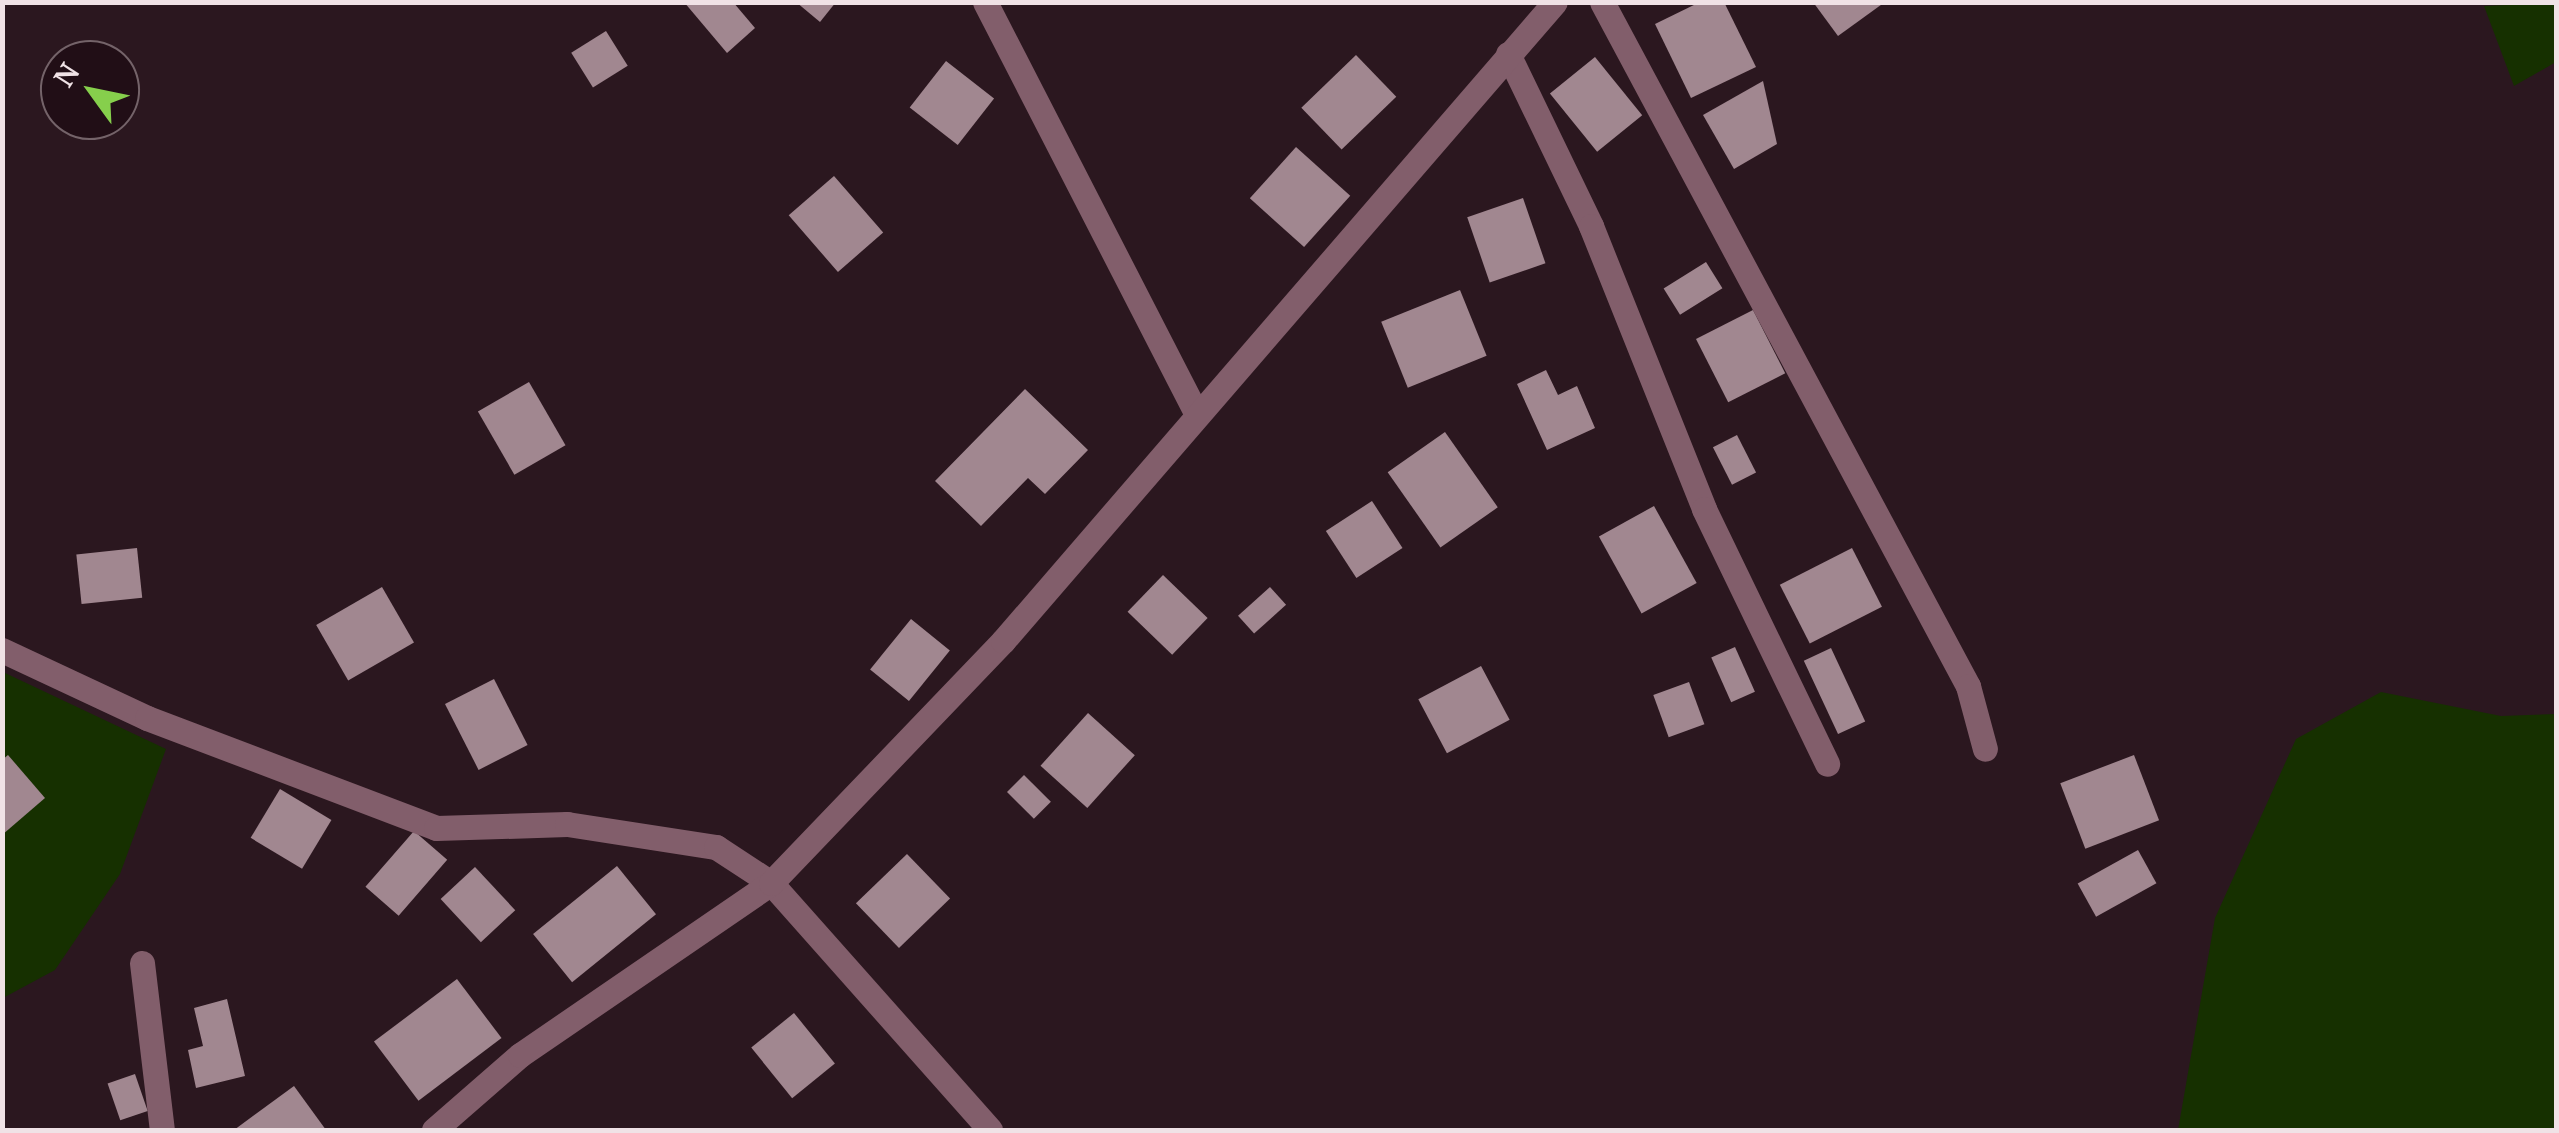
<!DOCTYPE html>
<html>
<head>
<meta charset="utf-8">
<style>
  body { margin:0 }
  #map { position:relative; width:2559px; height:1133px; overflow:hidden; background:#2b171f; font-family:"PT Serif",serif }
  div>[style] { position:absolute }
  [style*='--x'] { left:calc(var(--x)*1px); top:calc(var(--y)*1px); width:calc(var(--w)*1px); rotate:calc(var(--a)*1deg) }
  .green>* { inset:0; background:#163000 }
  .building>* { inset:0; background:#a18790; transform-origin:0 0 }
  .minor>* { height:25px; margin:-12.5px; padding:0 12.5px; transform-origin:12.5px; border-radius:12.5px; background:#825e6b }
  span { translate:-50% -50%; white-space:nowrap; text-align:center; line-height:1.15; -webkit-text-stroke:10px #210e16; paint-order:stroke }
  .frame { position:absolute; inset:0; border:5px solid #f0e2e6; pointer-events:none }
  .north { position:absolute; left:40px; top:40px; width:100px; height:100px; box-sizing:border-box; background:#210e16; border:2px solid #746369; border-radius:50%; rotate:303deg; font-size:28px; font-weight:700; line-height:40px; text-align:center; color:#f0e2e6 }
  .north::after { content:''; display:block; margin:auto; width:35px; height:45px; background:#86cf4c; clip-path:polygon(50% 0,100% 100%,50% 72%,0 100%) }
</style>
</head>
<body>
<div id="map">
  <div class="green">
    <i style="clip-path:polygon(2556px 3px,2556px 62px,2514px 86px,2484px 6px)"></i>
    <i style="clip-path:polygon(3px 672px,166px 749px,120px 874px,55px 970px,3px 998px)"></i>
    <i style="clip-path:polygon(2381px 692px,2501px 716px,2556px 714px,2556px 1130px,2178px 1130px,2215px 918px,2296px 739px)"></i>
  </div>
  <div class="building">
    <i style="clip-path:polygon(684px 2px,733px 2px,755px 28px,727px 53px)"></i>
    <i style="clip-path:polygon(796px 2px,836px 2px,820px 22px)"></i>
    <i style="clip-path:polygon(1700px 2px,1724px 2px,1756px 67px,1691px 98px,1655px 24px)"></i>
    <i style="clip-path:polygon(1813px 2px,1885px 2px,1838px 36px)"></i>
    <i style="left:606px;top:31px;width:41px;height:41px;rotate:58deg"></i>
    <i style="left:1356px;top:55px;width:58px;height:76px;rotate:46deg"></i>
    <i style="left:1595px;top:57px;width:75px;height:58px;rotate:51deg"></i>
    <i style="left:946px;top:61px;width:61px;height:59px;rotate:38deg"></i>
    <i style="clip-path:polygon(1763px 81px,1777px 144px,1734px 169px,1703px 115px)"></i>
    <i style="left:1296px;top:147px;width:73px;height:69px;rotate:42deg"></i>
    <i style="left:834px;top:176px;width:75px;height:60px;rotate:49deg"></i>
    <i style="left:1523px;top:198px;width:69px;height:59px;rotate:71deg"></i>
    <i style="left:1706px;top:262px;width:31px;height:50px;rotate:58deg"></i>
    <i style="left:1460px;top:290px;width:71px;height:85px;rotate:68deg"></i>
    <i style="left:1753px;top:310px;width:71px;height:64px;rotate:63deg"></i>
    <i style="clip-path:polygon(1546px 370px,1558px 395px,1577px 386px,1595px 428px,1547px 450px,1517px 384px)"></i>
    <i style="left:529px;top:382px;width:73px;height:59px;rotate:60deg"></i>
    <i style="clip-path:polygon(1025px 389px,1088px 450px,1045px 494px,1028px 478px,981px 526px,935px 481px)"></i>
    <i style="left:1445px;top:432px;width:92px;height:70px;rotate:55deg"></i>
    <i style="left:1737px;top:435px;width:42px;height:27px;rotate:63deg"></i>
    <i style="left:1372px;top:501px;width:56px;height:55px;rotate:57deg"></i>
    <i style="left:1654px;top:506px;width:88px;height:63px;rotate:61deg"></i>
    <i style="left:137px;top:548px;width:50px;height:61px;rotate:84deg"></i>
    <i style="left:1852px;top:548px;width:66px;height:81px;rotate:63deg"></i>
    <i style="left:1163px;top:575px;width:62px;height:51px;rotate:44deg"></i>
    <i style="left:382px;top:587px;width:64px;height:76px;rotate:60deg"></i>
    <i style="left:1270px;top:587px;width:24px;height:43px;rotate:48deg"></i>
    <i style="left:911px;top:619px;width:50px;height:65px;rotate:39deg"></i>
    <i style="left:1735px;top:647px;width:49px;height:26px;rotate:66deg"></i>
    <i style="left:1831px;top:648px;width:81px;height:30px;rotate:65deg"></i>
    <i style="left:1481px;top:666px;width:61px;height:71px;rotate:62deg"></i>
    <i style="left:494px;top:679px;width:74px;height:55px;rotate:63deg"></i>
    <i style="left:1689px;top:682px;width:45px;height:38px;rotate:70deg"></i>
    <i style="left:1088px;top:713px;width:63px;height:71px;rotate:42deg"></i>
    <i style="clip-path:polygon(8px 755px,45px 798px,2px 835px,2px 760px)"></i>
    <i style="left:2134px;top:755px;width:70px;height:79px;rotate:69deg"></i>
    <i style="left:1024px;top:775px;width:38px;height:24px;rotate:45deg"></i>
    <i style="left:280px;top:789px;width:60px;height:57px;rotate:31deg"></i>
    <i style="left:414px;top:831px;width:44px;height:74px;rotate:41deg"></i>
    <i style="left:2138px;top:850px;width:38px;height:69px;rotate:61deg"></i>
    <i style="left:907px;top:854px;width:62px;height:71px;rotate:46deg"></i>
    <i style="left:617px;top:866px;width:62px;height:108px;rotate:51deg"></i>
    <i style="left:475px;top:867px;width:59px;height:47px;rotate:47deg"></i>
    <i style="left:457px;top:979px;width:74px;height:104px;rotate:53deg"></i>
    <i style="clip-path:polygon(227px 999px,245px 1076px,196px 1088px,188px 1050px,203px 1046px,194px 1008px)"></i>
    <i style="left:794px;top:1013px;width:65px;height:55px;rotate:51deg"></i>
    <i style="left:135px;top:1074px;width:39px;height:29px;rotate:71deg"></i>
    <i style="clip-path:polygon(294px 1086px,326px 1130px,234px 1130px)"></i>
  </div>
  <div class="minor">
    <i style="--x:985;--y:2;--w:464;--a:62.8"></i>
    <i style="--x:1602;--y:2;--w:776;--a:61.85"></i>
    <i style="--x:1968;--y:686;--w:65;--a:74.9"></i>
    <i style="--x:1508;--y:54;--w:191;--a:64.2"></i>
    <i style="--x:1591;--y:226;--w:305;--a:68.2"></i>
    <i style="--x:1704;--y:509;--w:283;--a:64.2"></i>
    <i style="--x:2;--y:650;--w:160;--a:25.1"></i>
    <i style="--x:147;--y:718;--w:309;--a:20.8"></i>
    <i style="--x:436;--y:828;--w:131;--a:-1.7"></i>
    <i style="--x:567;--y:824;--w:151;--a:8.8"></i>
    <i style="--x:716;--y:847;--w:66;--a:33.2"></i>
    <i style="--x:771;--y:883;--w:330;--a:48.4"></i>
    <i style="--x:142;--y:963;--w:168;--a:83.2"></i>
    <i style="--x:434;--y:1130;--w:114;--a:-41.1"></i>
    <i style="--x:520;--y:1055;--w:304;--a:-34.4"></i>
    <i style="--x:771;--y:883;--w:335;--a:-46.2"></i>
    <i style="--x:1003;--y:641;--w:844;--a:-49.18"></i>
  </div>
  <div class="frame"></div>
  <div class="north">N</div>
</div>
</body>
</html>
